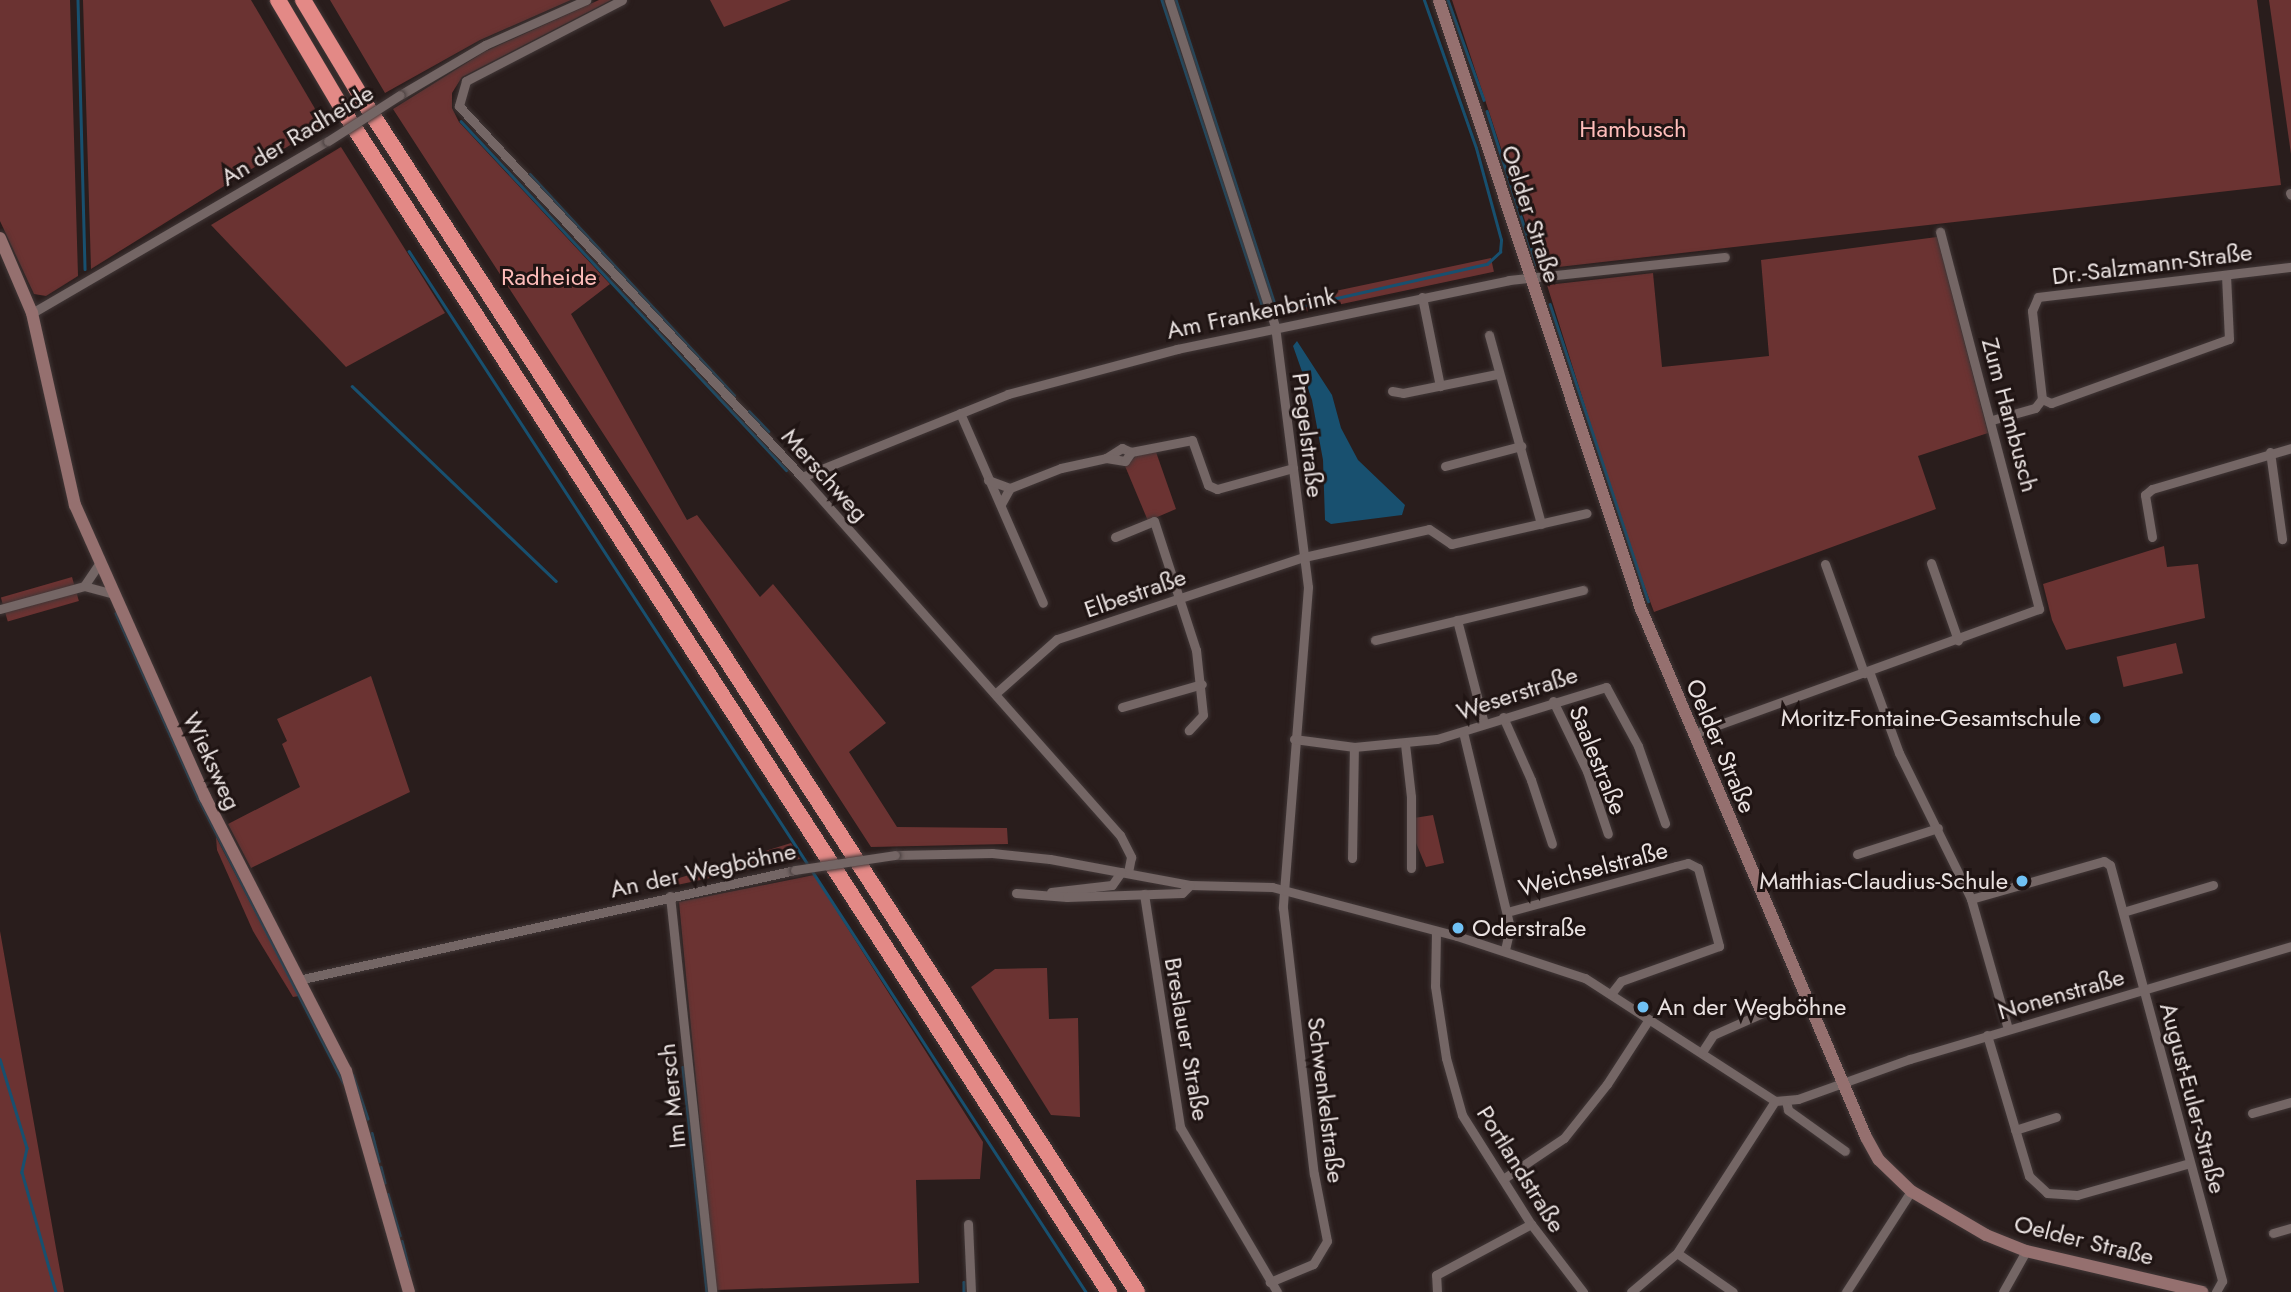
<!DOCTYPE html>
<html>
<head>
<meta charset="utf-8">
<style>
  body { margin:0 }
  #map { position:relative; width:2291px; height:1292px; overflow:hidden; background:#291d1c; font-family:Jost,sans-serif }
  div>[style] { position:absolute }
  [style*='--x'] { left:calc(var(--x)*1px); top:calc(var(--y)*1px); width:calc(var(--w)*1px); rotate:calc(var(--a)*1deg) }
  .green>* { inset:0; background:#6b3332; transform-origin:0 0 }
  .water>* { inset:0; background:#18506f }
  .stream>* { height:2.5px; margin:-1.25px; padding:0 1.25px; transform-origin:1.25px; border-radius:1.25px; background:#18506f }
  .roads { filter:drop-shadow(0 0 2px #413737) drop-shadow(0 0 2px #413737) }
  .street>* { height:9px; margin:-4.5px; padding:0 4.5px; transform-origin:4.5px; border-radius:4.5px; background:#746665 }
  .secondary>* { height:12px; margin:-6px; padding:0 6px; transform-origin:6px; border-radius:6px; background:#95706f }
  .highway>* { height:16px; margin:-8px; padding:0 8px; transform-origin:8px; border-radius:8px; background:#e38986 }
  .bridges { filter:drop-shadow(0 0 2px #413737) drop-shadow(0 0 2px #413737) }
  .street-bridge>* { height:9px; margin:-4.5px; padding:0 4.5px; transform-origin:4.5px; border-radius:4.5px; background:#746665 }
  .dots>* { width:19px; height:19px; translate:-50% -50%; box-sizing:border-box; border:4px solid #1f1413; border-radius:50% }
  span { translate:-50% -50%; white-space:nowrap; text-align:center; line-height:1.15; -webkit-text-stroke:6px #1f1413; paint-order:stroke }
  .park-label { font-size:24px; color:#febdba }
  .street-label { font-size:24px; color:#eae2e1 }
  .poi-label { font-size:24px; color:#eae2e1 }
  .right { translate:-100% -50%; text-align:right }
  .left { translate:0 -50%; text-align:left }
</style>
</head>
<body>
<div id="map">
  <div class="green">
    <i style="clip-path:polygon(0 0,70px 0,78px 276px,46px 296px,34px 294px,0 221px)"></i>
    <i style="clip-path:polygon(83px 0,251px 0,324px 124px,91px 269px)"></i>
    <i style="clip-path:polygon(330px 0,571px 0,480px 40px,385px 93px)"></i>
    <i style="clip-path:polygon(599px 0,611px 0,462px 77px,452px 93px,452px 108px,459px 122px,610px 284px,571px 314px,687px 520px,697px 515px,760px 597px,773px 584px,886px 723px,849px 752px,897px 827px,1007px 828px,1008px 844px,871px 847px,393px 109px,484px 52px)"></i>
    <i style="clip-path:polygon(710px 0,791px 0,724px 27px)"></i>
    <i style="clip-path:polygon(1452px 0,2257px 0,2281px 185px,1541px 269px)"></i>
    <i style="clip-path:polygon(2269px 0,2291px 0,2291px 154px)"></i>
    <i style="clip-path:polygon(341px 147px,445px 313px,346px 367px,211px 225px)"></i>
    <i style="clip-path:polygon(1937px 237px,1988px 433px,1918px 456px,1936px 509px,1654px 612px,1625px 534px,1547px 285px,1653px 273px,1662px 367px,1769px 356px,1761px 260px)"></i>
    <i style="left:1491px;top:258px;width:14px;height:217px;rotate:78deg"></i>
    <i style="clip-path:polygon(1156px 452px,1176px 509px,1148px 521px,1125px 466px,1136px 456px)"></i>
    <i style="clip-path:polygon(2164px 546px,2167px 567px,2198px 564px,2205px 618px,2066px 650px,2052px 620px,2043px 584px)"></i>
    <i style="left:72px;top:577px;width:25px;height:74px;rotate:74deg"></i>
    <i style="left:2176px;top:643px;width:31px;height:61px;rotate:77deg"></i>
    <i style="clip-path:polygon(371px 676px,410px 792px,251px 868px,228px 824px,300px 787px,282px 744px,287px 741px,277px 719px)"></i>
    <i style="clip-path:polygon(1433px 815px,1444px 863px,1426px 867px,1414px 838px,1414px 818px)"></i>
    <i style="clip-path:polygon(216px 837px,299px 996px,293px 997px,253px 931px,217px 850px)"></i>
    <i style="clip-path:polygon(791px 843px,800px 859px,677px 885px,676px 879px)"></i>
    <i style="clip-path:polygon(814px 875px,983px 1142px,980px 1179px,916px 1180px,919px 1283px,716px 1290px,679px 902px)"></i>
    <i style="clip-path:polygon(0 931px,56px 1248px,64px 1292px,0 1292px)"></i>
    <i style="clip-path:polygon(1047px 968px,1049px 1019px,1078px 1018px,1080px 1117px,1051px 1115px,971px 987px,995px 969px)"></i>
  </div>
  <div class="water">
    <i style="clip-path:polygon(1297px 341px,1332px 395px,1341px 428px,1358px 460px,1405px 505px,1402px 515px,1331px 524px,1325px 520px,1323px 460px,1312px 400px,1293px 346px)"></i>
  </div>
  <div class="stream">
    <i style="--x:78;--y:0;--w:269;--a:88.5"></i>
    <i style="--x:1162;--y:0;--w:330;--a:71.8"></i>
    <i style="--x:1176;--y:0;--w:320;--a:72"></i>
    <i style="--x:1275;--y:304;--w:11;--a:34"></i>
    <i style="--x:1284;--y:310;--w:208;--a:-12.8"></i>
    <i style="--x:1487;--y:264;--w:18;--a:-43"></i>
    <i style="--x:1500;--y:252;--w:12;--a:-85"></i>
    <i style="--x:1501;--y:240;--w:95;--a:-105.2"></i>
    <i style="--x:1476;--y:148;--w:157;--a:-109.4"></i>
    <i style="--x:1448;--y:0;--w:106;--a:70.2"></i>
    <i style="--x:1487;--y:111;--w:161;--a:72.2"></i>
    <i style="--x:461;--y:121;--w:477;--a:47"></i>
    <i style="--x:530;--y:174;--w:301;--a:47.3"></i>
    <i style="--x:409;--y:251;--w:1242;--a:56.96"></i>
    <i style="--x:1550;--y:304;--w:313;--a:71.7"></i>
    <i style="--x:352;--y:386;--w:282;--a:43.7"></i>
    <i style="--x:749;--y:411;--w:28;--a:46"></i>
    <i style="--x:116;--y:613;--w:204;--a:66"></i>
    <i style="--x:199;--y:799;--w:318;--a:63"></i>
    <i style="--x:0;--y:1059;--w:93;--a:73.1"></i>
    <i style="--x:27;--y:1148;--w:25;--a:102"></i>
    <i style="--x:22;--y:1172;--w:125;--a:74.2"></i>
    <i style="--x:683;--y:1067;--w:226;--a:83.9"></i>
    <i style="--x:353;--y:1075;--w:46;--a:71.2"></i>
    <i style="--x:372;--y:1133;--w:29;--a:76"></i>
    <i style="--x:381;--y:1167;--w:16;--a:76"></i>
    <i style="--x:388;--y:1194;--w:43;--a:73.7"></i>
    <i style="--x:402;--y:1241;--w:29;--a:76"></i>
    <i style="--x:964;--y:1282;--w:10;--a:90"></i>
  </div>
  <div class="roads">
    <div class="street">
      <i style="--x:622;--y:0;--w:176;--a:152.6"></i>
      <i style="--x:466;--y:81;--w:26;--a:106"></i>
      <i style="--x:459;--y:106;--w:505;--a:47.25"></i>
      <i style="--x:802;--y:477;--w:479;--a:48.4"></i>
      <i style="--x:1120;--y:835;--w:25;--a:63"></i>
      <i style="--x:1131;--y:857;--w:16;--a:101"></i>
      <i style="--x:1169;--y:0;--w:343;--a:72"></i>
      <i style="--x:1275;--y:326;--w:263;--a:82.8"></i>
      <i style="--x:1308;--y:587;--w:322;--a:94.5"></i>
      <i style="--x:1283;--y:908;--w:268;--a:83.4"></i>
      <i style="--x:1314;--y:1174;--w:68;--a:79"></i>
      <i style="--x:1327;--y:1241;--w:27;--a:121"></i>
      <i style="--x:1313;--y:1264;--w:47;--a:157.3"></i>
      <i style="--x:400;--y:95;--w:99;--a:-30.5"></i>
      <i style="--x:485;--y:45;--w:111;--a:-24"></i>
      <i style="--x:2290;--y:193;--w:2;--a:63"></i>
      <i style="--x:1422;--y:297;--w:91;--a:78.6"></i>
      <i style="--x:32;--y:313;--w:342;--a:-30.2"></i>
      <i style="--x:1489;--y:335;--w:196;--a:74.6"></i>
      <i style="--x:1392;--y:391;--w:11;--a:10"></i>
      <i style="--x:1403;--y:393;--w:96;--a:-11.4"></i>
      <i style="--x:2042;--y:399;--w:89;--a:-96.5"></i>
      <i style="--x:2032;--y:311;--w:15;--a:-67"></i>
      <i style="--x:2038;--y:297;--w:255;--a:-6.8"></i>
      <i style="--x:2042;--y:399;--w:10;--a:24"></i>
      <i style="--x:2051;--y:403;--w:189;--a:-19.8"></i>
      <i style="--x:2229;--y:339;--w:64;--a:-92.7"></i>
      <i style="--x:960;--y:413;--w:207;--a:66.4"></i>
      <i style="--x:1992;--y:420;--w:45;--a:-15.6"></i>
      <i style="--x:2035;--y:408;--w:11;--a:-52"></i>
      <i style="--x:2270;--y:452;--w:88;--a:82.1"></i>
      <i style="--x:1106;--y:458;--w:19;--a:-32"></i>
      <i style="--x:1122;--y:448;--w:10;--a:24"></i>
      <i style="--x:1131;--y:452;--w:62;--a:-11.1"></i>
      <i style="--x:1192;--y:440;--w:48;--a:70.4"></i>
      <i style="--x:1208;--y:485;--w:10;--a:24"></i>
      <i style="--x:1217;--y:489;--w:79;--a:-15.4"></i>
      <i style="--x:1445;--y:466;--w:79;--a:-14.7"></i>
      <i style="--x:802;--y:477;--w:222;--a:-21.9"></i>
      <i style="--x:1008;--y:394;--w:175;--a:-14.9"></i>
      <i style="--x:1177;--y:349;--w:339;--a:-11.7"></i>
      <i style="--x:1509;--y:280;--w:217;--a:-6.1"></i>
      <i style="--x:988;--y:480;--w:23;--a:20"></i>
      <i style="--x:1001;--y:504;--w:18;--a:-61"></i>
      <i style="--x:1010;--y:488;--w:55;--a:-21.4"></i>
      <i style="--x:1061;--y:468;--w:46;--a:-12.5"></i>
      <i style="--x:1106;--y:458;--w:19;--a:9"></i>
      <i style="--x:1125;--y:461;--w:11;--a:-56"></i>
      <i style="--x:1115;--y:537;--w:42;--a:-22.3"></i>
      <i style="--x:1154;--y:521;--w:136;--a:72"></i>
      <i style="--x:1196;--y:650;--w:65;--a:83.9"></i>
      <i style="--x:1203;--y:715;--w:21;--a:133"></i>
      <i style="--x:2152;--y:537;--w:43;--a:-99.5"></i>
      <i style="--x:2145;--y:495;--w:9;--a:-41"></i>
      <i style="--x:2152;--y:489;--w:145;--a:-16.4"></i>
      <i style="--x:1931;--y:563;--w:82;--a:70.7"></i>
      <i style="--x:1825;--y:564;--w:116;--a:70.3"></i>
      <i style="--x:84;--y:586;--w:29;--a:-56"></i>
      <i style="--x:0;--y:609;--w:87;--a:-15.3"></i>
      <i style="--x:84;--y:586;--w:31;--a:15"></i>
      <i style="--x:1457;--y:620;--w:107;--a:75.4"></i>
      <i style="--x:1375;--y:640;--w:214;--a:-13.5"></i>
      <i style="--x:1869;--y:671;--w:87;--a:69.9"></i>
      <i style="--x:1899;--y:753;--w:163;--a:63.7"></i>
      <i style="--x:1971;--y:899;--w:135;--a:74.1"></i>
      <i style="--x:995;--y:694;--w:83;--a:-41.6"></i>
      <i style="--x:1057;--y:639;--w:260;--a:-18.4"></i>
      <i style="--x:1304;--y:557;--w:128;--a:-12.6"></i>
      <i style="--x:1429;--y:529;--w:27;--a:34"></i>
      <i style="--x:1451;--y:544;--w:139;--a:-12.8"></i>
      <i style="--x:1553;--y:701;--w:78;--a:64.1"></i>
      <i style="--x:1587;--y:771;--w:66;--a:71.6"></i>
      <i style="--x:1122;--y:707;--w:83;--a:-16"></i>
      <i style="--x:1503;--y:717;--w:69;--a:66"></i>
      <i style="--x:1531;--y:780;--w:67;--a:71.8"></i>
      <i style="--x:1463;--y:732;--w:202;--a:76.5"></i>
      <i style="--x:1510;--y:928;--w:23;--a:103"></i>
      <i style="--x:1693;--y:734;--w:368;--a:-19.9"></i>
      <i style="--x:2039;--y:609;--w:390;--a:-104.7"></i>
      <i style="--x:1294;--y:739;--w:61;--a:7.6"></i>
      <i style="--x:1354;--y:747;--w:83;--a:-5.5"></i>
      <i style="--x:1437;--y:739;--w:177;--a:-17.1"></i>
      <i style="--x:1606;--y:687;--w:67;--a:61.5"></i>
      <i style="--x:1638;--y:746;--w:82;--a:70.7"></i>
      <i style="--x:1405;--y:744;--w:53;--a:83.5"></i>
      <i style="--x:1411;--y:797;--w:71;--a:90"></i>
      <i style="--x:1857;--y:854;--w:85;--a:-17.8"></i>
      <i style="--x:895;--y:855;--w:97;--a:-1.2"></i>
      <i style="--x:992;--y:853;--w:58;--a:5.9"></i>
      <i style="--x:1050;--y:859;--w:142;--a:10.5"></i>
      <i style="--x:1190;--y:885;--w:82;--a:1.4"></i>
      <i style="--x:1272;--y:887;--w:191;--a:14.8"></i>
      <i style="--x:1457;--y:936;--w:135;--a:18.2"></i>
      <i style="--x:1585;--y:978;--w:226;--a:32.9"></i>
      <i style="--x:1775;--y:1101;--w:23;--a:-5"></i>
      <i style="--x:1798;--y:1099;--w:119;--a:-19.7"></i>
      <i style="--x:1910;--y:1059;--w:397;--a:-16.5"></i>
      <i style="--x:1352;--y:858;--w:111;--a:-89"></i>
      <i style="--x:1051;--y:892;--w:61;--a:-6.5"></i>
      <i style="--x:1112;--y:885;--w:16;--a:-55"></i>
      <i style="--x:1016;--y:893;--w:51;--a:4.5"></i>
      <i style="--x:1067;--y:897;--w:115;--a:-2"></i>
      <i style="--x:1182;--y:893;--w:11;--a:-45"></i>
      <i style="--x:1144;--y:894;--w:236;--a:81.2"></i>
      <i style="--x:1180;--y:1127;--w:191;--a:59.5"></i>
      <i style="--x:670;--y:896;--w:398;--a:83.9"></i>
      <i style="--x:1971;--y:899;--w:138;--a:-15.9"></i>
      <i style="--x:2104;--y:861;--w:7;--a:34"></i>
      <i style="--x:2110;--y:865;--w:431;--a:74.9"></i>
      <i style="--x:2222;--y:1281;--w:13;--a:119"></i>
      <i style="--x:1507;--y:912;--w:175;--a:-15.2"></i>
      <i style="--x:1676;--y:866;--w:12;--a:-14"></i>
      <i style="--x:1688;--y:863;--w:11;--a:27"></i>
      <i style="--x:1698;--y:868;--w:81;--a:74.9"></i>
      <i style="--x:1719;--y:946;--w:104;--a:160.3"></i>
      <i style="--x:1621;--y:981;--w:16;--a:128"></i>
      <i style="--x:2123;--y:912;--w:94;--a:-16.7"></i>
      <i style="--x:1436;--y:931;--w:55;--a:91"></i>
      <i style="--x:1435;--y:986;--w:73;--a:81.3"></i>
      <i style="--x:1446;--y:1058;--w:59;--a:74.3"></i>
      <i style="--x:1462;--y:1115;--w:129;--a:57.7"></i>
      <i style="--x:1531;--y:1224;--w:86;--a:52.6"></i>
      <i style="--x:298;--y:980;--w:509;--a:-12.48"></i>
      <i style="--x:1987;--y:1035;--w:147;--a:73.4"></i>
      <i style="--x:2029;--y:1176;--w:25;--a:43"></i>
      <i style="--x:2047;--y:1193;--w:30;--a:4"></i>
      <i style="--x:2077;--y:1195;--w:117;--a:-15.8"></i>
      <i style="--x:1702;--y:1052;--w:20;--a:-57"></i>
      <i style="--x:1713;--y:1035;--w:57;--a:-23.9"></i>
      <i style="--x:1786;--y:1101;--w:9;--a:77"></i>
      <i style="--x:1788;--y:1110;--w:70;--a:35.7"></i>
      <i style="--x:2252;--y:1113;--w:41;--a:-15.8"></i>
      <i style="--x:2015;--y:1130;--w:43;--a:-17.6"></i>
      <i style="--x:1503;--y:1179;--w:73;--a:-33.9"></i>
      <i style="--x:1564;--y:1138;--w:69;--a:-51.5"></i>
      <i style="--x:1607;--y:1084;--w:77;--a:-57.1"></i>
      <i style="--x:968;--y:1224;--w:68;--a:87.5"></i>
      <i style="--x:2273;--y:1233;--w:19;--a:-16"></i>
      <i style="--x:1677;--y:1253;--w:68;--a:34.9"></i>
      <i style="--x:1437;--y:1292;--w:17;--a:-93"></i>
      <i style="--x:1436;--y:1275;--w:108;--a:-28.2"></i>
      <i style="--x:1631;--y:1292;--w:60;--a:-40.3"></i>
      <i style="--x:1677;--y:1253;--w:181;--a:-57.2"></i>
      <i style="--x:1846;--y:1292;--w:120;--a:-57.2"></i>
      <i style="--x:2003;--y:1292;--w:47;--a:-60.7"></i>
    </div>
    <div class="secondary">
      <i style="--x:1439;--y:0;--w:642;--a:71.65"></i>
      <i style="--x:1641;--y:609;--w:574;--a:66.92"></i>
      <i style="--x:1866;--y:1137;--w:26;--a:61"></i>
      <i style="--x:1879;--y:1160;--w:45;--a:44.1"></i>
      <i style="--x:1911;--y:1191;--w:87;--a:30.4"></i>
      <i style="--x:1986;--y:1235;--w:43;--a:21.8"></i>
      <i style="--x:2026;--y:1251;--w:181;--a:13.1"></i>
      <i style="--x:0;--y:238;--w:82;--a:66.9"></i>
      <i style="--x:32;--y:313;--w:197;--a:77.4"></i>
      <i style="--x:75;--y:505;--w:320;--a:66"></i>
      <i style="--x:205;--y:797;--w:308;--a:62.8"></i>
      <i style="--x:346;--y:1071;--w:230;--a:74.1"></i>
    </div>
    <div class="highway">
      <i style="--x:278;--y:0;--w:134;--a:59.4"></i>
      <i style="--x:346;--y:115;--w:1403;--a:57.05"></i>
      <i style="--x:303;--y:0;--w:122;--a:59"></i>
      <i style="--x:366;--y:105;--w:1415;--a:56.99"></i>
    </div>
  </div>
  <div class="bridges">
    <div class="street-bridge">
      <i style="--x:328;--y:141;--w:85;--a:-32.6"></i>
      <i style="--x:795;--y:870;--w:101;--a:-8.5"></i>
    </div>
  </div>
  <div class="dots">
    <i style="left:2095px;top:718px;background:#70c1f4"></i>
    <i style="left:2022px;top:881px;background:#70c1f4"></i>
    <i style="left:1458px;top:928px;background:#70c1f4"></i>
    <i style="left:1643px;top:1007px;background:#70c1f4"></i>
  </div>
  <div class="park-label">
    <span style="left:1633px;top:129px">Hambusch</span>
    <span style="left:549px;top:277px">Radheide</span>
  </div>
  <div class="street-label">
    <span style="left:297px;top:135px;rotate:-31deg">An der Radheide</span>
    <span style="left:1531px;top:214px;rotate:72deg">Oelder Straße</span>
    <span style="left:2152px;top:264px;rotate:-7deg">Dr.-Salzmann-Straße</span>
    <span style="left:1251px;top:313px;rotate:-12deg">Am Frankenbrink</span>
    <span style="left:2010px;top:415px;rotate:75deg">Zum Hambusch</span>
    <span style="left:1308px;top:435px;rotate:83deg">Pregelstraße</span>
    <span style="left:825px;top:475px;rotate:48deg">Merschweg</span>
    <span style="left:1135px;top:593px;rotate:-19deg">Elbestraße</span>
    <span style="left:1517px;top:693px;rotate:-18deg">Weserstraße</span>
    <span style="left:1721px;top:746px;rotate:67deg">Oelder Straße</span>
    <span style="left:1598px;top:760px;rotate:68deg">Saalestraße</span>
    <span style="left:212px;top:761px;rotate:65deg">Wieksweg</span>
    <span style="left:1593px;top:869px;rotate:-15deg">Weichselstraße</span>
    <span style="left:703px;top:870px;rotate:-12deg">An der Wegböhne</span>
    <span style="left:2061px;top:994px;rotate:-16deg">Nonenstraße</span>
    <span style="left:1187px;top:1039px;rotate:80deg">Breslauer Straße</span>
    <span style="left:672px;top:1096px;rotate:-96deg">Im Mersch</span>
    <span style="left:2193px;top:1098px;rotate:75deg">August-Euler-Straße</span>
    <span style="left:1326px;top:1100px;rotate:83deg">Schwenkelstraße</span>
    <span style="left:1521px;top:1169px;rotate:58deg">Portlandstraße</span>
    <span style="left:2084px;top:1240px;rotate:14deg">Oelder Straße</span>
  </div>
  <div class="poi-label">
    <span class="right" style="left:2081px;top:718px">Moritz-Fontaine-Gesamtschule</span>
    <span class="right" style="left:2008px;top:881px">Matthias-Claudius-Schule</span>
    <span class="left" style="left:1472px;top:928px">Oderstraße</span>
    <span class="left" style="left:1657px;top:1007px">An der Wegböhne</span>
  </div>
</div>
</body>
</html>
